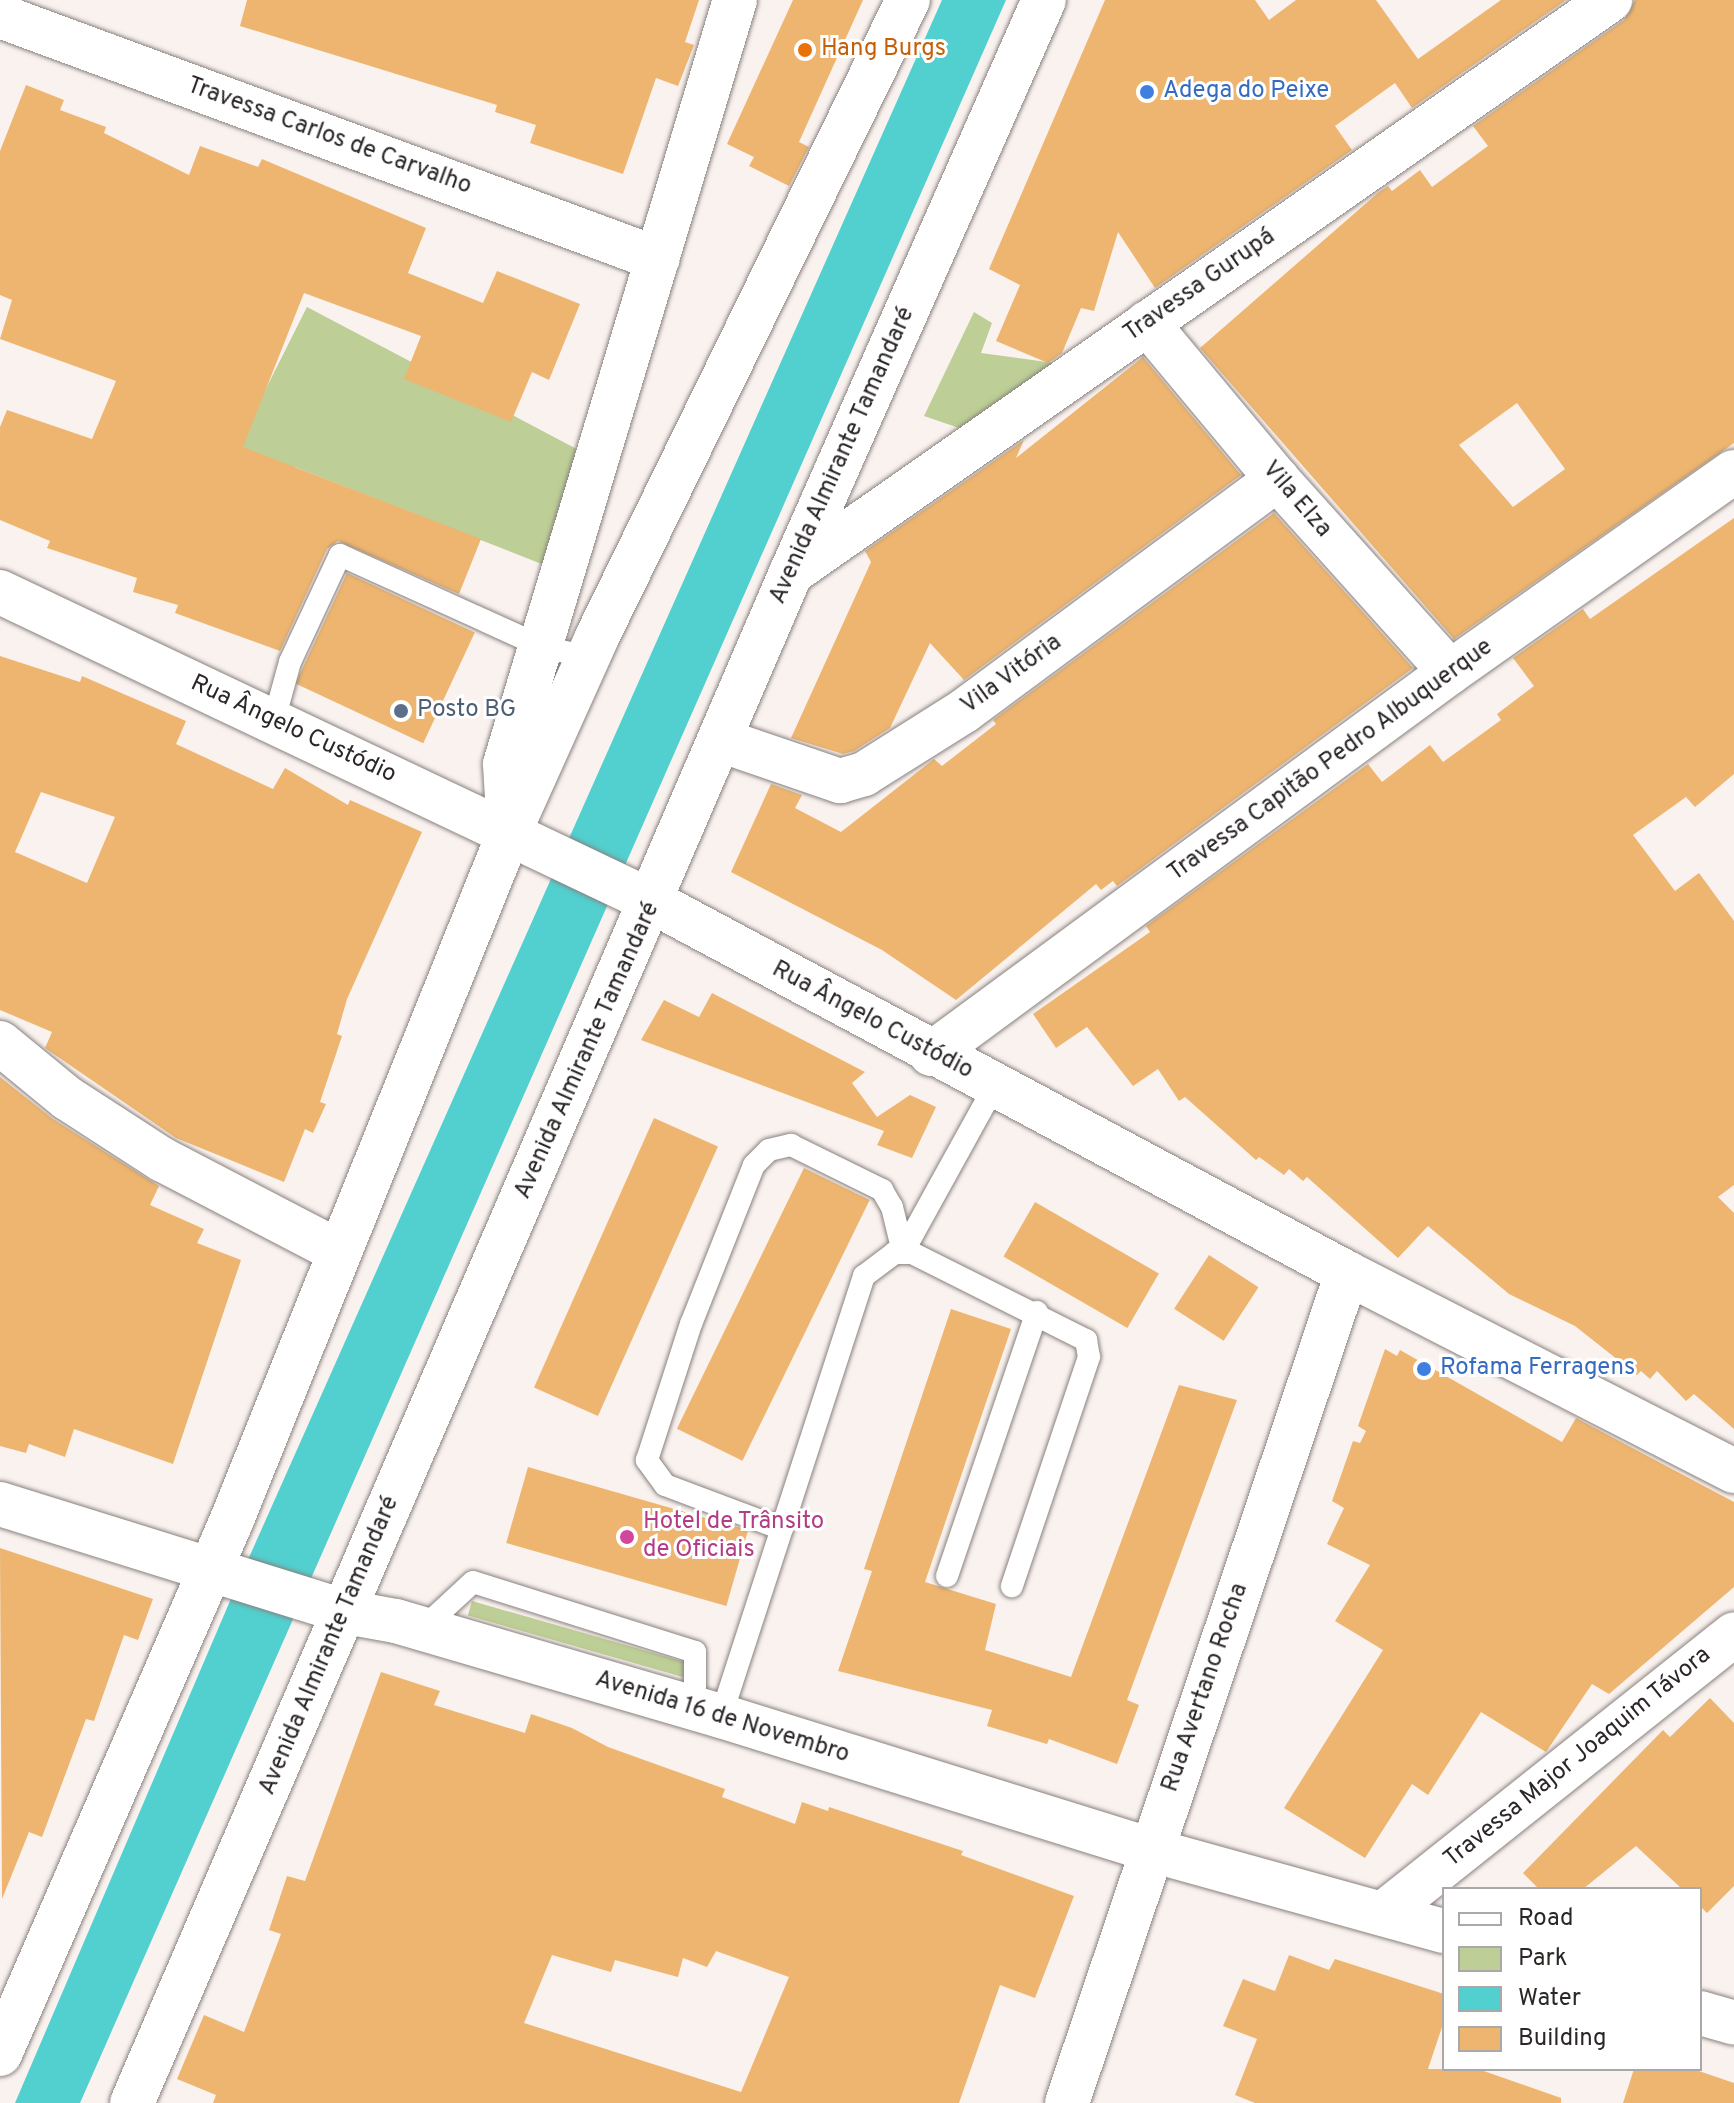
<!DOCTYPE html>
<html>
<head>
<meta charset="utf-8">
<style>
  body { margin:0 }
  #map { position:relative; width:1734px; height:2103px; overflow:hidden; background:#faf2ef; font-family:Overpass,sans-serif }
  div>[style] { position:absolute }
  [style*='--x'] { left:calc(var(--x)*1px); top:calc(var(--y)*1px); width:calc(var(--w)*1px); rotate:calc(var(--a)*1deg) }
  .green>* { inset:0; background:#bdce96; transform-origin:0 0 }
  .water>* { inset:0; background:#52cfcf }
  .building>* { inset:0; background:#eeb570; transform-origin:0 0 }
  .roads { filter:drop-shadow(0 0 2px #88817e) drop-shadow(0 0 2px #88817e) }
  .service>* { height:22px; margin:-11px; padding:0 11px; transform-origin:11px; border-radius:11px; background:#fff }
  .minor>* { height:44px; margin:-22px; padding:0 22px; transform-origin:22px; border-radius:22px; background:#fff }
  .secondary>* { height:44px; margin:-22px; padding:0 22px; transform-origin:22px; border-radius:22px; background:#fff }
  .dots>* { width:22px; height:22px; translate:-50% -50%; box-sizing:border-box; border:4px solid #fff; border-radius:50% }
  span { translate:-50% -50%; white-space:nowrap; text-align:center; line-height:1.15; -webkit-text-stroke:6px #fff; paint-order:stroke }
  .food-label { font-size:24px; color:#c56008 }
  .left { translate:0 -50%; text-align:left }
  .shop-label { font-size:24px; color:#366cbe }
  .street-label { font-size:24px; color:#2a2726 }
  .service-label { font-size:24px; color:#4e5e75 }
  .hotel-label { font-size:24px; color:#b23c85 }
  .legend { position:absolute; left:1442px; top:1887px; width:260px; height:184px; box-sizing:border-box; background:#fff; border:2px solid #aaa9a8; margin:0; padding:10px 14px; list-style:none; font-size:24px; color:#2a2726 }
  .legend li { display:flex; align-items:center; gap:16px; height:40px }
  .legend b { width:40px; border:2px solid #aaa9a8 }
</style>
</head>
<body>
<div id="map">
  <div class="green">
    <i style="clip-path:polygon(307px 307px,588px 455px,562px 572px,295px 467px,226px 468px)"></i>
    <i style="clip-path:polygon(974px 312px,992px 323px,981px 353px,1054px 363px,965px 430px,924px 416px)"></i>
    <i style="left:472px;top:1601px;width:226px;height:15px;rotate:16deg"></i>
  </div>
  <div class="water">
    <i style="clip-path:polygon(942px 0,1006px 0,80px 2103px,15px 2103px,239px 1580px)"></i>
  </div>
  <div class="building">
    <i style="clip-path:polygon(247px 0,699px 0,685px 42px,694px 45px,678px 86px,656px 78px,623px 174px,530px 143px,536px 125px,495px 112px,497px 105px,240px 26px)"></i>
    <i style="clip-path:polygon(793px 0,863px 0,799px 142px,809px 147px,789px 186px,749px 166px,754px 157px,727px 144px)"></i>
    <i style="clip-path:polygon(1105px 0,1255px 0,1269px 20px,1296px 0,1376px 0,1418px 59px,1501px 0,1566px 0,1412px 108px,1395px 83px,1335px 126px,1352px 150px,1155px 288px,1118px 232px,1094px 311px,1081px 308px,1062px 353px,1048px 363px,996px 341px,1020px 285px,989px 269px)"></i>
    <i style="clip-path:polygon(evenodd,1635px 0,1734px 0,1734px 443px,1454px 639px,1200px 348px,1379px 192px,1388px 186px,1392px 191px,1420px 170px,1432px 187px,1488px 146px,1473px 126px,1624px 20px,1635px 0,1517px 403px,1565px 469px,1513px 507px,1459px 445px,1517px 403px)"></i>
    <i style="clip-path:polygon(26px 85px,64px 100px,60px 110px,106px 127px,104px 133px,189px 175px,200px 146px,258px 167px,262px 159px,426px 228px,408px 273px,483px 303px,497px 271px,580px 304px,549px 380px,532px 372px,511px 422px,404px 379px,421px 336px,304px 293px,243px 447px,481px 539px,459px 594px,338px 541px,327px 549px,280px 651px,175px 613px,178px 605px,133px 592px,137px 578px,47px 548px,50px 541px,0 520px,0 427px,7px 410px,92px 439px,116px 381px,0 339px,12px 300px,0 295px,0 151px)"></i>
    <i style="clip-path:polygon(1143px 357px,1241px 475px,964px 680px,930px 643px,890px 728px,854px 751px,843px 754px,791px 738px,871px 562px,865px 551px,1024px 440px,1016px 458px)"></i>
    <i style="clip-path:polygon(1274px 513px,1413px 668px,1117px 886px,1113px 881px,1101px 890px,1096px 884px,956px 1000px,882px 950px,731px 872px,771px 784px,802px 795px,795px 808px,841px 832px,934px 759px,942px 766px,996px 724px,993px 720px)"></i>
    <i style="clip-path:polygon(1734px 518px,1734px 774px,1695px 807px,1686px 797px,1633px 835px,1675px 891px,1699px 873px,1734px 921px,1734px 1185px,1718px 1197px,1734px 1213px,1734px 1429px,1694px 1394px,1686px 1401px,1657px 1371px,1650px 1379px,1641px 1371px,1637px 1375px,1575px 1326px,1509px 1294px,1428px 1226px,1398px 1258px,1307px 1177px,1303px 1181px,1289px 1169px,1284px 1175px,1259px 1157px,1256px 1160px,1185px 1097px,1179px 1101px,1158px 1069px,1133px 1086px,1087px 1027px,1056px 1048px,1033px 1014px,1150px 932px,1146px 926px,1368px 764px,1382px 782px,1430px 745px,1443px 762px,1501px 720px,1497px 714px,1534px 686px,1513px 658px,1583px 609px,1590px 619px)"></i>
    <i style="left:347px;top:573px;width:141px;height:122px;rotate:25deg"></i>
    <i style="clip-path:polygon(evenodd,0 656px,80px 682px,82px 676px,186px 721px,176px 744px,273px 789px,285px 768px,348px 805px,350px 800px,422px 832px,347px 999px,337px 1034px,342px 1036px,320px 1102px,326px 1104px,313px 1133px,305px 1129px,284px 1182px,176px 1138px,45px 1048px,52px 1032px,0 1010px,0 656px,41px 792px,115px 817px,87px 883px,15px 852px,41px 792px)"></i>
    <i style="clip-path:polygon(712px 993px,865px 1072px,852px 1083px,877px 1117px,910px 1095px,936px 1107px,912px 1158px,877px 1145px,884px 1131px,641px 1040px,664px 1000px,699px 1017px)"></i>
    <i style="clip-path:polygon(0 1077px,53px 1119px,159px 1186px,150px 1205px,204px 1229px,197px 1243px,241px 1260px,173px 1464px,74px 1429px,65px 1457px,29px 1444px,26px 1453px,0 1446px)"></i>
    <i style="left:654px;top:1118px;width:70px;height:295px;rotate:24deg"></i>
    <i style="left:804px;top:1168px;width:73px;height:290px;rotate:26deg"></i>
    <i style="left:1035px;top:1202px;width:143px;height:63px;rotate:30deg"></i>
    <i style="left:1209px;top:1255px;width:59px;height:64px;rotate:33deg"></i>
    <i style="clip-path:polygon(951px 1309px,1011px 1329px,925px 1582px,996px 1604px,985px 1650px,1071px 1677px,1179px 1385px,1237px 1400px,1127px 1700px,1139px 1705px,1117px 1764px,1049px 1739px,1047px 1744px,987px 1726px,992px 1710px,838px 1671px,872px 1571px,864px 1569px)"></i>
    <i style="clip-path:polygon(1385px 1349px,1397px 1356px,1400px 1350px,1562px 1442px,1576px 1418px,1734px 1502px,1734px 1587px,1609px 1694px,1592px 1684px,1546px 1752px,1481px 1712px,1428px 1795px,1412px 1784px,1365px 1858px,1284px 1808px,1383px 1650px,1335px 1621px,1370px 1565px,1327px 1544px,1344px 1508px,1332px 1501px,1353px 1441px,1360px 1443px,1366px 1431px,1358px 1426px)"></i>
    <i style="left:528px;top:1467px;width:229px;height:79px;rotate:16deg"></i>
    <i style="clip-path:polygon(0 1548px,153px 1599px,138px 1640px,124px 1635px,94px 1721px,86px 1719px,42px 1837px,29px 1832px,2px 1899px)"></i>
    <i style="clip-path:polygon(evenodd,381px 1672px,440px 1691px,434px 1705px,525px 1733px,531px 1714px,572px 1728px,608px 1747px,725px 1789px,722px 1797px,795px 1824px,802px 1802px,828px 1811px,829px 1807px,963px 1851px,961px 1855px,1074px 1896px,1035px 1998px,1000px 1985px,959px 2103px,213px 2103px,216px 2095px,177px 2079px,204px 2015px,244px 2032px,281px 1934px,269px 1930px,287px 1876px,305px 1881px,381px 1672px,716px 1951px,789px 1977px,741px 2092px,524px 2023px,552px 1955px,611px 1972px,615px 1960px,678px 1977px,683px 1958px,707px 1967px,716px 1951px)"></i>
    <i style="clip-path:polygon(1710px 1698px,1734px 1723px,1734px 1886px,1707px 1913px,1700px 1906px,1700px 1889px,1682px 1889px,1636px 1846px,1583px 1889px,1539px 1889px,1523px 1873px,1663px 1730px,1670px 1737px)"></i>
    <i style="clip-path:polygon(1289px 1955px,1329px 1970px,1335px 1959px,1444px 1994px,1444px 2021px,1428px 2069px,1478px 2069px,1561px 2098px,1561px 2103px,1255px 2103px,1235px 2095px,1257px 2039px,1223px 2026px,1243px 1979px,1275px 1991px)"></i>
    <i style="clip-path:polygon(1634px 2069px,1693px 2069px,1734px 2083px,1734px 2103px,1623px 2103px)"></i>
  </div>
  <div class="roads">
    <div class="service">
      <i style="--x:274;--y:720;--w:60;--a:-74.6"></i>
      <i style="--x:290;--y:662;--w:118;--a:-65"></i>
      <i style="--x:340;--y:555;--w:223;--a:24.4"></i>
      <i style="--x:543;--y:647;--w:46;--a:12.5"></i>
      <i style="--x:903;--y:1252;--w:188;--a:-61.1"></i>
      <i style="--x:782;--y:1529;--w:125;--a:-159.4"></i>
      <i style="--x:665;--y:1485;--w:31;--a:-126"></i>
      <i style="--x:647;--y:1460;--w:143;--a:-72.1"></i>
      <i style="--x:691;--y:1324;--w:171;--a:-68.4"></i>
      <i style="--x:754;--y:1165;--w:21;--a:-45"></i>
      <i style="--x:769;--y:1150;--w:23;--a:-13"></i>
      <i style="--x:791;--y:1145;--w:102;--a:26.3"></i>
      <i style="--x:882;--y:1190;--w:20;--a:60"></i>
      <i style="--x:892;--y:1207;--w:46;--a:76.3"></i>
      <i style="--x:947;--y:1576;--w:279;--a:-71.2"></i>
      <i style="--x:422;--y:1629;--w:69;--a:-42.7"></i>
      <i style="--x:473;--y:1582;--w:233;--a:17.5"></i>
      <i style="--x:695;--y:1652;--w:57;--a:90"></i>
      <i style="--x:721;--y:1716;--w:463;--a:-72"></i>
      <i style="--x:864;--y:1276;--w:38;--a:-37"></i>
      <i style="--x:894;--y:1253;--w:18;--a:0"></i>
      <i style="--x:912;--y:1253;--w:195;--a:26.6"></i>
      <i style="--x:1086;--y:1340;--w:17;--a:80"></i>
      <i style="--x:1089;--y:1357;--w:242;--a:108.6"></i>
    </div>
    <div class="minor">
      <i style="--x:0;--y:16;--w:701;--a:20.27"></i>
      <i style="--x:1147;--y:323;--w:203;--a:50.2"></i>
      <i style="--x:1277;--y:479;--w:259;--a:48.1"></i>
      <i style="--x:791;--y:573;--w:1000;--a:-34.98"></i>
      <i style="--x:0;--y:592;--w:723;--a:25.4"></i>
      <i style="--x:653;--y:902;--w:787;--a:28.13"></i>
      <i style="--x:1347;--y:1273;--w:435;--a:27.1"></i>
      <i style="--x:720;--y:740;--w:127;--a:18.9"></i>
      <i style="--x:840;--y:781;--w:25;--a:-16"></i>
      <i style="--x:864;--y:774;--w:118;--a:-32.2"></i>
      <i style="--x:964;--y:711;--w:390;--a:-36.5"></i>
      <i style="--x:509;--y:833;--w:69;--a:-93.3"></i>
      <i style="--x:505;--y:764;--w:798;--a:-73.25"></i>
      <i style="--x:0;--y:1043;--w:87;--a:39.4"></i>
      <i style="--x:67;--y:1098;--w:114;--a:32.9"></i>
      <i style="--x:163;--y:1160;--w:195;--a:27.5"></i>
      <i style="--x:931;--y:1054;--w:644;--a:-36.35"></i>
      <i style="--x:1450;--y:672;--w:347;--a:-35.2"></i>
      <i style="--x:1385;--y:1912;--w:446;--a:-38.5"></i>
      <i style="--x:1067;--y:2103;--w:876;--a:-71.36"></i>
    </div>
    <div class="secondary">
      <i style="--x:0;--y:1504;--w:362;--a:17.3"></i>
      <i style="--x:346;--y:1612;--w:51;--a:10.2"></i>
      <i style="--x:396;--y:1621;--w:339;--a:16.3"></i>
      <i style="--x:721;--y:1716;--w:450;--a:17.3"></i>
      <i style="--x:1151;--y:1850;--w:304;--a:15.5"></i>
      <i style="--x:1700;--y:2013;--w:35;--a:16"></i>
      <i style="--x:0;--y:2054;--w:580;--a:-66.53"></i>
      <i style="--x:231;--y:1522;--w:743;--a:-68.03"></i>
      <i style="--x:509;--y:833;--w:213;--a:-65.8"></i>
      <i style="--x:596;--y:639;--w:711;--a:-63.98"></i>
      <i style="--x:132;--y:2103;--w:1666;--a:-66.7"></i>
      <i style="--x:791;--y:573;--w:626;--a:-66.18"></i>
    </div>
  </div>
  <div class="dots">
    <i style="left:805px;top:50px;background:#e8710a"></i>
    <i style="left:1147px;top:92px;background:#3f7fe0"></i>
    <i style="left:401px;top:711px;background:#5c6f8a"></i>
    <i style="left:1424px;top:1369px;background:#3f7fe0"></i>
    <i style="left:627px;top:1537px;background:#d1479c"></i>
  </div>
  <div class="food-label">
    <span class="left" style="left:821px;top:50px">Hang Burgs</span>
  </div>
  <div class="shop-label">
    <span class="left" style="left:1163px;top:92px">Adega do Peixe</span>
    <span class="left" style="left:1440px;top:1369px">Rofama Ferragens</span>
  </div>
  <div class="street-label">
    <span style="left:329px;top:137px;rotate:20deg">Travessa Carlos de Carvalho</span>
    <span style="left:1200px;top:286px;rotate:-35deg">Travessa Gurupá</span>
    <span style="left:843px;top:456px;rotate:-66deg">Avenida Almirante Tamandaré</span>
    <span style="left:1296px;top:500px;rotate:49deg">Vila Elza</span>
    <span style="left:1012px;top:675px;rotate:-36deg">Vila Vitória</span>
    <span style="left:293px;top:730px;rotate:25deg">Rua Ângelo Custódio</span>
    <span style="left:1331px;top:761px;rotate:-36deg">Travessa Capitão Pedro Albuquerque</span>
    <span style="left:872px;top:1021px;rotate:28deg">Rua Ângelo Custódio</span>
    <span style="left:588px;top:1051px;rotate:-66deg">Avenida Almirante Tamandaré</span>
    <span style="left:330px;top:1646px;rotate:-67deg">Avenida Almirante Tamandaré</span>
    <span style="left:1206px;top:1688px;rotate:-71deg">Rua Avertano Rocha</span>
    <span style="left:722px;top:1718px;rotate:17deg">Avenida 16 de Novembro</span>
    <span style="left:1578px;top:1758px;rotate:-39deg">Travessa Major Joaquim Távora</span>
  </div>
  <div class="service-label">
    <span class="left" style="left:417px;top:711px">Posto BG</span>
  </div>
  <div class="hotel-label">
    <span class="left" style="left:643px;top:1537px">Hotel de Trânsito<br>de Oficiais</span>
  </div>
  <ul class="legend">
  <li><b style="height:10px;background:#fff"></b>Road</li>
  <li><b style="height:22px;background:#bdce96"></b>Park</li>
  <li><b style="height:22px;background:#52cfcf"></b>Water</li>
  <li><b style="height:22px;background:#eeb570"></b>Building</li>
  </ul>
</div>
</body>
</html>
